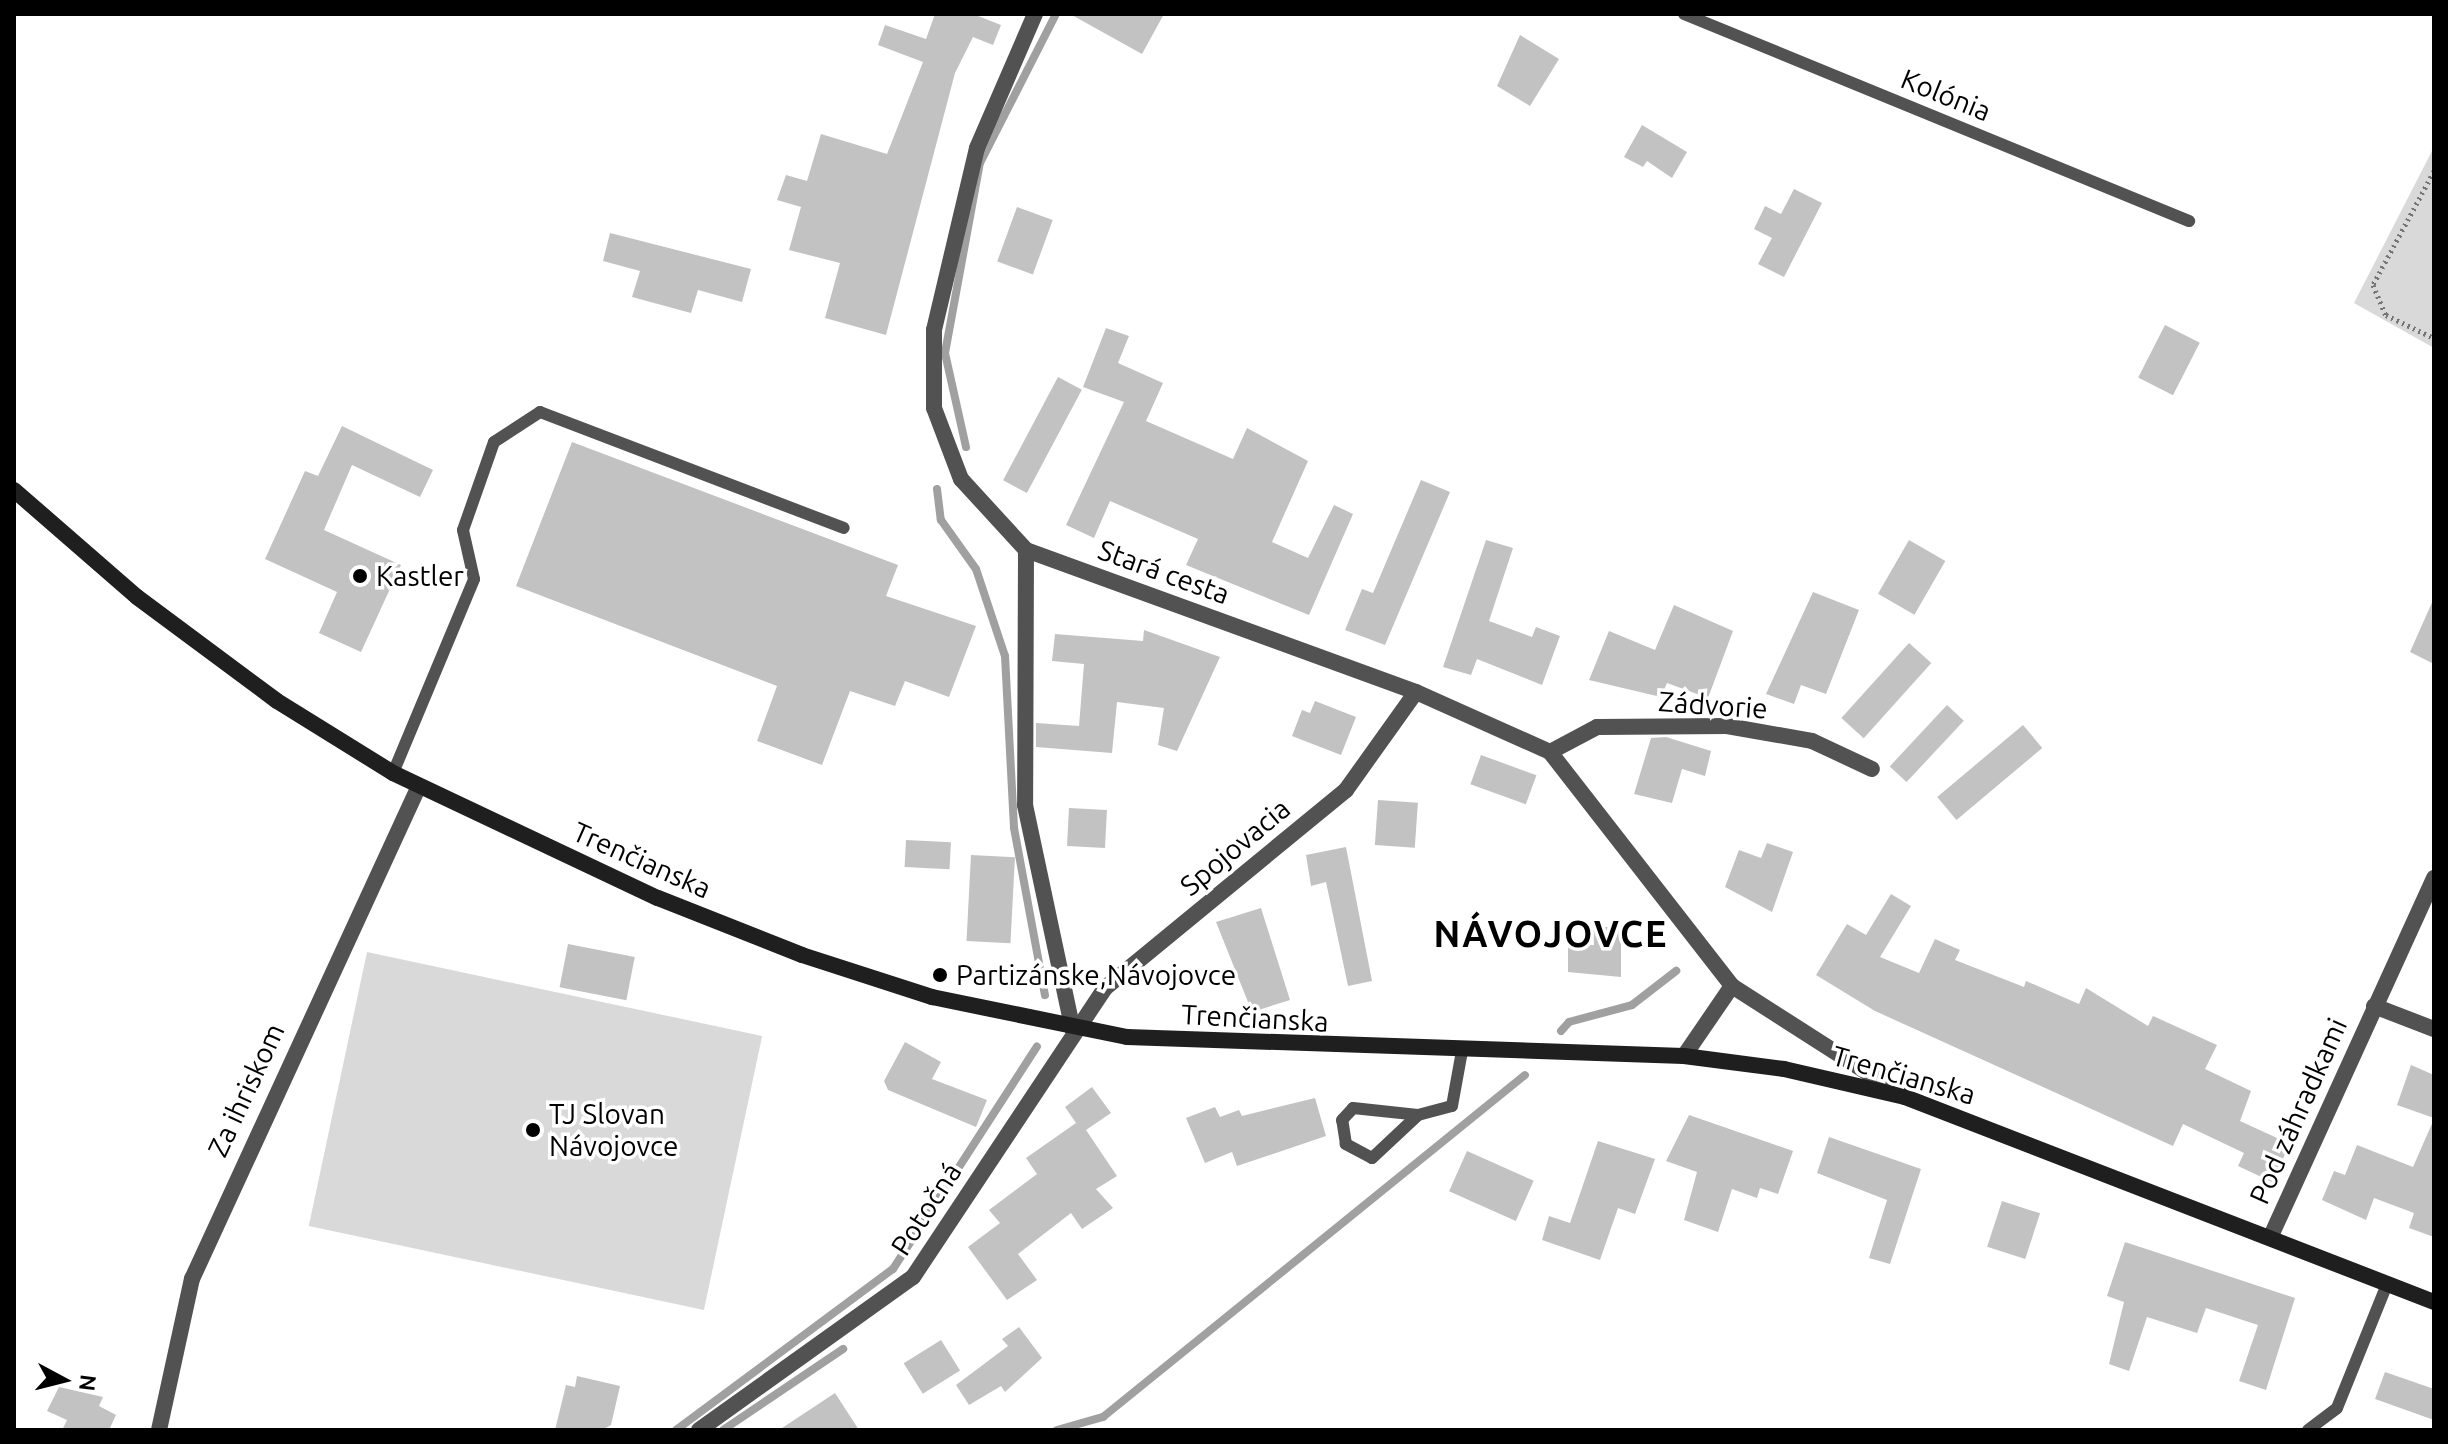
<!DOCTYPE html>
<html>
<head>
<meta charset="utf-8">
<style>
  body { margin:0 }
  #map { position:relative; width:2448px; height:1444px; overflow:hidden; background:#fff; font-family:Ubuntu,sans-serif }
  div>[style] { position:absolute }
  [style*='--x'] { left:calc(var(--x)*1px); top:calc(var(--y)*1px); width:calc(var(--w)*1px); rotate:calc(var(--a)*1deg) }
  .green>* { inset:0; background:#d9d9d9; transform-origin:0 0 }
  .stream>* { height:8px; margin:-4px; padding:0 4px; transform-origin:4px; border-radius:4px; background:#a0a0a0 }
  .building>* { inset:0; background:#c2c2c2; transform-origin:0 0 }
  .path>* { height:5px; margin-top:-2.5px; transform-origin:0; background:repeating-linear-gradient(90deg,#747474 0 2px,transparent 0 6px) }
  .service>* { height:12px; margin:-6px; padding:0 6px; transform-origin:6px; border-radius:6px; background:#525252 }
  .minor>* { height:16px; margin:-8px; padding:0 8px; transform-origin:8px; border-radius:8px; background:#525252 }
  .secondary>* { height:16px; margin:-8px; padding:0 8px; transform-origin:8px; border-radius:8px; background:#1f1f1f }
  .dots>* { width:22px; height:22px; translate:-50% -50%; box-sizing:border-box; border:4px solid #fff; border-radius:50% }
  span { translate:-50% -50%; white-space:nowrap; text-align:center; line-height:1.15; -webkit-text-stroke:7px #fff; paint-order:stroke }
  .street-label { font-size:28px; color:#000 }
  .poi-label { font-size:28px; color:#000 }
  .left { translate:0 -50%; text-align:left }
  .district-label { font-size:36px; color:#000; font-weight:700; letter-spacing:2px }
  .frame { position:absolute; inset:0; border:16px solid #000; pointer-events:none }
  .north { position:absolute; left:24px; top:1340px; width:80px; height:80px; -webkit-text-stroke:6px #fff; paint-order:stroke; rotate:97deg; font-size:22px; font-weight:700; line-height:32px; text-align:center; color:#000 }
  .north::after { content:''; display:block; margin:auto; width:28px; height:36px; background:#000; clip-path:polygon(50% 0,100% 100%,50% 72%,0 100%) }
</style>
</head>
<body>
<div id="map">
  <div class="green">
    <i style="clip-path:polygon(2434px 147px,2434px 348px,2354px 303px)"></i>
    <i style="left:367px;top:952px;width:404px;height:280px;rotate:12deg"></i>
  </div>
  <div class="stream">
    <i style="--x:966;--y:447;--w:96;--a:-102.6"></i>
    <i style="--x:945;--y:353;--w:193;--a:-79.6"></i>
    <i style="--x:980;--y:163;--w:167;--a:-63"></i>
    <i style="--x:937;--y:489;--w:31;--a:83"></i>
    <i style="--x:941;--y:520;--w:60;--a:54.5"></i>
    <i style="--x:976;--y:569;--w:92;--a:71.6"></i>
    <i style="--x:1005;--y:656;--w:172;--a:87"></i>
    <i style="--x:1014;--y:828;--w:170;--a:79.5"></i>
    <i style="--x:1561;--y:1031;--w:12;--a:-48"></i>
    <i style="--x:1569;--y:1022;--w:65;--a:-15.1"></i>
    <i style="--x:1632;--y:1005;--w:56;--a:-37.7"></i>
    <i style="--x:676;--y:1430;--w:270;--a:-36.6"></i>
    <i style="--x:893;--y:1269;--w:265;--a:-57.1"></i>
    <i style="--x:723;--y:1430;--w:145;--a:-34"></i>
    <i style="--x:1057;--y:1430;--w:48;--a:-15.8"></i>
    <i style="--x:1103;--y:1417;--w:543;--a:-39.02"></i>
  </div>
  <div class="building">
    <i style="clip-path:polygon(935px 14px,973px 14px,1001px 25px,993px 45px,973px 37px,955px 73px,886px 335px,825px 318px,840px 263px,789px 250px,801px 207px,777px 200px,786px 175px,807px 181px,821px 134px,887px 154px,923px 62px,878px 45px,885px 25px,926px 39px)"></i>
    <i style="clip-path:polygon(1070px 14px,1164px 14px,1142px 54px)"></i>
    <i style="clip-path:polygon(1520px 35px,1559px 59px,1530px 106px,1497px 86px)"></i>
    <i style="clip-path:polygon(1642px 125px,1687px 152px,1672px 178px,1647px 161px,1643px 167px,1624px 157px)"></i>
    <i style="clip-path:polygon(1794px 189px,1822px 203px,1784px 277px,1758px 264px,1772px 238px,1754px 229px,1765px 206px,1781px 214px)"></i>
    <i style="left:1017px;top:207px;width:38px;height:58px;rotate:20deg"></i>
    <i style="clip-path:polygon(610px 233px,751px 269px,742px 302px,698px 290px,691px 313px,632px 297px,640px 271px,603px 261px)"></i>
    <i style="left:2165px;top:325px;width:39px;height:59px;rotate:27deg"></i>
    <i style="clip-path:polygon(1106px 328px,1129px 336px,1118px 363px,1163px 383px,1146px 421px,1233px 459px,1247px 428px,1308px 461px,1272px 542px,1308px 558px,1334px 505px,1353px 514px,1309px 615px,1186px 565px,1198px 539px,1110px 501px,1094px 538px,1066px 525px,1124px 402px,1083px 387px)"></i>
    <i style="left:1058px;top:377px;width:27px;height:117px;rotate:28deg"></i>
    <i style="clip-path:polygon(342px 426px,433px 470px,420px 497px,352px 465px,324px 530px,401px 565px,361px 652px,319px 633px,337px 592px,265px 559px,305px 471px,318px 476px)"></i>
    <i style="clip-path:polygon(572px 442px,898px 565px,886px 596px,976px 626px,949px 697px,905px 681px,895px 706px,850px 691px,822px 765px,757px 741px,777px 686px,516px 586px)"></i>
    <i style="clip-path:polygon(1421px 480px,1450px 492px,1385px 645px,1345px 630px,1362px 589px,1373px 593px)"></i>
    <i style="clip-path:polygon(1486px 540px,1513px 548px,1489px 621px,1532px 637px,1536px 627px,1560px 636px,1542px 685px,1477px 659px,1471px 675px,1443px 667px)"></i>
    <i style="left:1909px;top:540px;width:42px;height:62px;rotate:30deg"></i>
    <i style="clip-path:polygon(1813px 592px,1859px 610px,1826px 694px,1801px 685px,1794px 704px,1766px 694px)"></i>
    <i style="clip-path:polygon(2434px 598px,2434px 664px,2410px 652px)"></i>
    <i style="clip-path:polygon(1674px 605px,1733px 631px,1708px 698px,1667px 683px,1661px 697px,1589px 680px,1609px 631px,1655px 650px)"></i>
    <i style="clip-path:polygon(1144px 630px,1220px 657px,1177px 751px,1158px 745px,1164px 708px,1117px 702px,1112px 753px,1036px 747px,1036px 723px,1079px 726px,1084px 664px,1052px 661px,1055px 634px,1143px 641px)"></i>
    <i style="left:1909px;top:643px;width:30px;height:101px;rotate:42deg"></i>
    <i style="clip-path:polygon(1315px 701px,1356px 717px,1341px 755px,1292px 736px,1302px 710px,1310px 713px)"></i>
    <i style="left:1947px;top:705px;width:23px;height:84px;rotate:43deg"></i>
    <i style="left:2023px;top:725px;width:30px;height:112px;rotate:50deg"></i>
    <i style="clip-path:polygon(1666px 737px,1711px 751px,1705px 776px,1682px 769px,1672px 803px,1634px 794px,1651px 738px)"></i>
    <i style="left:1481px;top:755px;width:59px;height:31px;rotate:20deg"></i>
    <i style="left:1378px;top:800px;width:40px;height:45px;rotate:4deg"></i>
    <i style="left:1069px;top:808px;width:38px;height:38px;rotate:3deg"></i>
    <i style="left:906px;top:840px;width:45px;height:27px;rotate:3deg"></i>
    <i style="clip-path:polygon(1767px 843px,1793px 852px,1772px 912px,1725px 887px,1739px 850px,1761px 858px)"></i>
    <i style="clip-path:polygon(1346px 847px,1372px 981px,1348px 986px,1326px 882px,1311px 886px,1306px 855px)"></i>
    <i style="left:971px;top:855px;width:44px;height:86px;rotate:3deg"></i>
    <i style="clip-path:polygon(1891px 894px,1911px 906px,1880px 957px,1919px 973px,1935px 939px,1960px 950px,1955px 960px,2024px 987px,2026px 981px,2079px 1004px,2086px 988px,2148px 1026px,2153px 1016px,2217px 1045px,2205px 1069px,2251px 1091px,2240px 1121px,2290px 1144px,2272px 1182px,2238px 1166px,2244px 1153px,2183px 1124px,2173px 1146px,1875px 1011px,1816px 975px,1847px 924px,1866px 935px)"></i>
    <i style="clip-path:polygon(1261px 908px,1290px 1000px,1252px 1012px,1216px 922px)"></i>
    <i style="clip-path:polygon(1593px 927px,1621px 927px,1621px 977px,1568px 972px,1568px 945px,1594px 945px)"></i>
    <i style="left:568px;top:944px;width:68px;height:44px;rotate:11deg"></i>
    <i style="clip-path:polygon(905px 1042px,941px 1062px,932px 1079px,987px 1100px,976px 1127px,888px 1090px,884px 1081px)"></i>
    <i style="clip-path:polygon(2411px 1065px,2434px 1075px,2434px 1118px,2397px 1105px)"></i>
    <i style="clip-path:polygon(1092px 1087px,1111px 1113px,1086px 1130px,1117px 1176px,1096px 1189px,1113px 1208px,1082px 1229px,1071px 1213px,1018px 1254px,1037px 1280px,1007px 1300px,968px 1247px,1000px 1223px,989px 1210px,1037px 1174px,1026px 1158px,1076px 1123px,1065px 1107px)"></i>
    <i style="clip-path:polygon(1315px 1098px,1326px 1136px,1237px 1166px,1232px 1152px,1205px 1163px,1186px 1118px,1215px 1107px,1220px 1117px,1239px 1110px,1242px 1116px)"></i>
    <i style="clip-path:polygon(1689px 1115px,1793px 1151px,1778px 1194px,1760px 1188px,1757px 1198px,1732px 1189px,1718px 1232px,1684px 1220px,1697px 1172px,1666px 1161px)"></i>
    <i style="clip-path:polygon(2434px 1119px,2434px 1237px,2409px 1228px,2414px 1213px,2374px 1198px,2366px 1220px,2322px 1200px,2334px 1171px,2345px 1175px,2357px 1145px,2413px 1167px)"></i>
    <i style="clip-path:polygon(1829px 1137px,1921px 1169px,1890px 1264px,1869px 1258px,1887px 1200px,1817px 1173px)"></i>
    <i style="clip-path:polygon(1598px 1141px,1655px 1159px,1635px 1214px,1618px 1208px,1600px 1260px,1542px 1240px,1549px 1216px,1570px 1223px)"></i>
    <i style="left:1467px;top:1151px;width:73px;height:44px;rotate:24deg"></i>
    <i style="left:2002px;top:1201px;width:40px;height:48px;rotate:18deg"></i>
    <i style="clip-path:polygon(2125px 1242px,2295px 1298px,2266px 1390px,2239px 1381px,2258px 1325px,2206px 1308px,2197px 1333px,2147px 1317px,2129px 1371px,2109px 1364px,2124px 1302px,2107px 1296px)"></i>
    <i style="clip-path:polygon(1019px 1327px,1042px 1358px,1005px 1392px,1001px 1386px,969px 1405px,956px 1385px,1008px 1346px,1002px 1339px)"></i>
    <i style="left:941px;top:1340px;width:36px;height:44px;rotate:58deg"></i>
    <i style="clip-path:polygon(2385px 1372px,2434px 1389px,2434px 1420px,2375px 1399px)"></i>
    <i style="clip-path:polygon(577px 1376px,620px 1386px,611px 1425px,602px 1430px,555px 1430px,566px 1385px,575px 1387px)"></i>
    <i style="clip-path:polygon(59px 1387px,103px 1397px,99px 1406px,116px 1415px,109px 1430px,62px 1430px,67px 1420px,47px 1411px)"></i>
    <i style="clip-path:polygon(835px 1393px,859px 1430px,779px 1430px)"></i>
  </div>
  <div class="path">
    <i style="--x:2434;--y:171;--w:129;--a:118.2"></i>
    <i style="--x:2373;--y:285;--w:33;--a:67"></i>
    <i style="--x:2386;--y:315;--w:53;--a:25.6"></i>
  </div>
  <div class="service">
    <i style="--x:1684;--y:14;--w:546;--a:22.29"></i>
    <i style="--x:393;--y:773;--w:210;--a:-67.3"></i>
    <i style="--x:474;--y:579;--w:50;--a:-102.7"></i>
    <i style="--x:463;--y:530;--w:93;--a:-70.6"></i>
    <i style="--x:494;--y:442;--w:55;--a:-33.1"></i>
    <i style="--x:540;--y:412;--w:325;--a:20.9"></i>
    <i style="--x:1418;--y:1115;--w:63;--a:136.9"></i>
    <i style="--x:1372;--y:1158;--w:30;--a:-152"></i>
    <i style="--x:1346;--y:1144;--w:24;--a:-99"></i>
    <i style="--x:1342;--y:1120;--w:16;--a:-47"></i>
    <i style="--x:1353;--y:1108;--w:65;--a:6.1"></i>
    <i style="--x:1418;--y:1115;--w:35;--a:-15"></i>
    <i style="--x:1452;--y:1106;--w:56;--a:-79.7"></i>
    <i style="--x:2308;--y:1430;--w:36;--a:-37"></i>
    <i style="--x:2337;--y:1408;--w:134;--a:-68"></i>
  </div>
  <div class="minor">
    <i style="--x:1035;--y:14;--w:146;--a:113.4"></i>
    <i style="--x:977;--y:148;--w:187;--a:103.3"></i>
    <i style="--x:934;--y:330;--w:78;--a:90"></i>
    <i style="--x:934;--y:408;--w:76;--a:69.2"></i>
    <i style="--x:961;--y:479;--w:96;--a:47.5"></i>
    <i style="--x:1026;--y:550;--w:415;--a:20"></i>
    <i style="--x:1416;--y:692;--w:147;--a:24.1"></i>
    <i style="--x:1550;--y:752;--w:296;--a:52.1"></i>
    <i style="--x:1026;--y:550;--w:255;--a:90.2"></i>
    <i style="--x:1025;--y:805;--w:230;--a:78"></i>
    <i style="--x:1550;--y:752;--w:53;--a:-28"></i>
    <i style="--x:1597;--y:727;--w:130;--a:-0.4"></i>
    <i style="--x:1727;--y:726;--w:86;--a:10"></i>
    <i style="--x:1812;--y:741;--w:66;--a:25"></i>
    <i style="--x:2374;--y:1006;--w:64;--a:21"></i>
    <i style="--x:1684;--y:1056;--w:85;--a:-55.6"></i>
    <i style="--x:1732;--y:986;--w:204;--a:32.6"></i>
    <i style="--x:2270;--y:1238;--w:396;--a:-65.5"></i>
    <i style="--x:159;--y:1430;--w:155;--a:-77.7"></i>
    <i style="--x:192;--y:1279;--w:543;--a:-65.28"></i>
    <i style="--x:699;--y:1430;--w:263;--a:-35.6"></i>
    <i style="--x:913;--y:1277;--w:347;--a:-56.4"></i>
    <i style="--x:1105;--y:988;--w:312;--a:-39.4"></i>
    <i style="--x:1346;--y:790;--w:120;--a:-54.5"></i>
  </div>
  <div class="secondary">
    <i style="--x:14;--y:490;--w:163;--a:41"></i>
    <i style="--x:137;--y:597;--w:174;--a:36.6"></i>
    <i style="--x:277;--y:701;--w:137;--a:31.8"></i>
    <i style="--x:393;--y:773;--w:293;--a:25.3"></i>
    <i style="--x:658;--y:898;--w:155;--a:21.6"></i>
    <i style="--x:802;--y:955;--w:137;--a:17.9"></i>
    <i style="--x:932;--y:997;--w:199;--a:11.6"></i>
    <i style="--x:1127;--y:1037;--w:557;--a:1.95"></i>
    <i style="--x:1684;--y:1056;--w:101;--a:7.4"></i>
    <i style="--x:1784;--y:1069;--w:124;--a:13"></i>
    <i style="--x:1905;--y:1097;--w:567;--a:21.18"></i>
  </div>
  <div class="dots">
    <i style="left:360px;top:576px;background:#000"></i>
    <i style="left:940px;top:975px;background:#000"></i>
    <i style="left:533px;top:1130px;background:#000"></i>
  </div>
  <div class="street-label">
    <span style="left:1946px;top:95px;rotate:22deg">Kolónia</span>
    <span style="left:1164px;top:572px;rotate:20deg">Stará cesta</span>
    <span style="left:1713px;top:705px;rotate:4deg">Zádvorie</span>
    <span style="left:1235px;top:847px;rotate:-40deg">Spojovacia</span>
    <span style="left:642px;top:860px;rotate:24deg">Trenčianska</span>
    <span style="left:1255px;top:1018px;rotate:3deg">Trenčianska</span>
    <span style="left:1904px;top:1075px;rotate:16deg">Trenčianska</span>
    <span style="left:246px;top:1090px;rotate:-65deg">Za ihriskom</span>
    <span style="left:2298px;top:1111px;rotate:-66deg">Pod záhradkami</span>
    <span style="left:926px;top:1209px;rotate:-57deg">Potočná</span>
  </div>
  <div class="poi-label">
    <span class="left" style="left:376px;top:576px">Kastler</span>
    <span class="left" style="left:956px;top:975px">Partizánske,Návojovce</span>
    <span class="left" style="left:549px;top:1130px">TJ Slovan<br>Návojovce</span>
  </div>
  <div class="district-label">
    <span style="left:1551px;top:934px">NÁVOJOVCE</span>
  </div>
  <div class="frame"></div>
  <div class="north">N</div>
</div>
</body>
</html>
